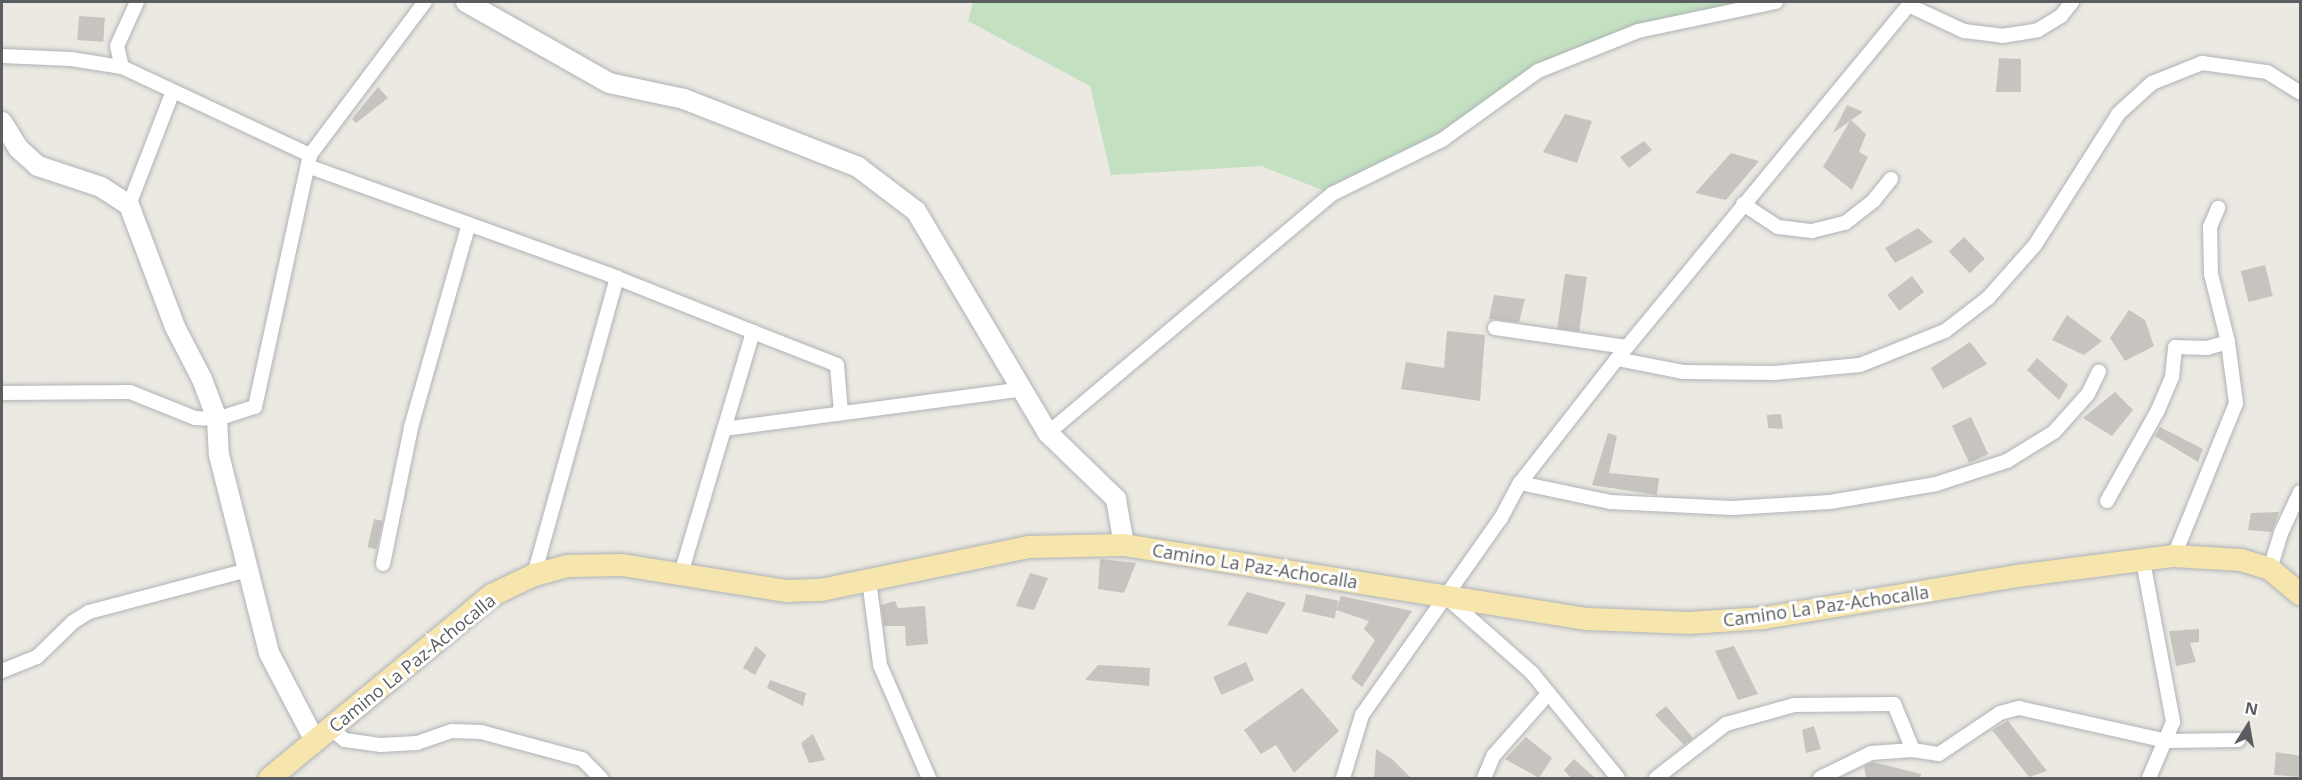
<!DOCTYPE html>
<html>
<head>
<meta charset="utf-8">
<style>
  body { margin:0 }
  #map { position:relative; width:2302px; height:780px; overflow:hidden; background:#ebe9e2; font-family:"Open Sans",sans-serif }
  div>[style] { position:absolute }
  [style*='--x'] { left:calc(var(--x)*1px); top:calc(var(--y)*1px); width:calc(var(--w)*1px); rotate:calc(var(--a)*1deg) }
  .green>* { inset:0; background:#c3e1c0 }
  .building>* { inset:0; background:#c7c3be; transform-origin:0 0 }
  .roads { filter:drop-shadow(0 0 2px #afb3b6) drop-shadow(0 0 2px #afb3b6) }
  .minor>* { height:14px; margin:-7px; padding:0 7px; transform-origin:7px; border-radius:7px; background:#fff }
  .secondary>* { height:20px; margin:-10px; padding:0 10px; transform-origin:10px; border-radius:10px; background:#fff }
  .primary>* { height:22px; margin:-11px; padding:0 11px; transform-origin:11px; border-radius:11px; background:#f6e5ac }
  span { translate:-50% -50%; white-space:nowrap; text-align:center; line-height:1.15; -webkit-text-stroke:6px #fff; paint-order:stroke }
  .street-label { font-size:18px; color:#5a5e61 }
  .frame { position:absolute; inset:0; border:3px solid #5a5e61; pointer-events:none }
  .north { position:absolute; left:2218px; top:696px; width:60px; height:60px; -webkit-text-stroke:4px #fff; paint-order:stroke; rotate:11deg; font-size:16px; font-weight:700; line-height:24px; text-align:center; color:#5a5e61 }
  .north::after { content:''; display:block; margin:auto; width:21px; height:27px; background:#5a5e61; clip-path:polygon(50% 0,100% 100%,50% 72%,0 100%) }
</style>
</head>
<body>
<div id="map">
  <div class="green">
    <i style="clip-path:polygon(973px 2px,1161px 3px,1776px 2px,1638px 31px,1538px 71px,1442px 140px,1332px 194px,1261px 166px,1111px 175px,1090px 86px,968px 21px)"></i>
  </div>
  <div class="building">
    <i style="left:79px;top:16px;width:26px;height:24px;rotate:4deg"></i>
    <i style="clip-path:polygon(1999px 58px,2021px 59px,2021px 92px,1996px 92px)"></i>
    <i style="clip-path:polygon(378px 87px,388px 98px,356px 123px,352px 119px)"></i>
    <i style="clip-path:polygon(1847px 105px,1863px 112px,1851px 120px,1866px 134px,1859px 152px,1868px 157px,1852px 190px,1823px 167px,1850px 121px,1833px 133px)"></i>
    <i style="clip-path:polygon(1565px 114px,1592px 121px,1577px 163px,1543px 152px)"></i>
    <i style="clip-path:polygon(1644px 141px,1652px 150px,1629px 168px,1620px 157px)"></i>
    <i style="clip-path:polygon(1731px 153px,1759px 161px,1726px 200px,1695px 193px)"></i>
    <i style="clip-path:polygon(1918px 228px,1933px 242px,1895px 263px,1885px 248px)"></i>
    <i style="left:1964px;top:237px;width:30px;height:21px;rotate:46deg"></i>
    <i style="left:2265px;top:265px;width:32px;height:25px;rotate:76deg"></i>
    <i style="left:1565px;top:274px;width:22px;height:55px;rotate:8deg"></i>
    <i style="left:1912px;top:276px;width:20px;height:31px;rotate:53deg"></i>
    <i style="clip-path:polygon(1494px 295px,1525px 299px,1519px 322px,1489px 319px)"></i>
    <i style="clip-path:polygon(2129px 310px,2145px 320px,2154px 346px,2125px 361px,2110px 338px)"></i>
    <i style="clip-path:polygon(2067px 315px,2102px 341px,2084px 355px,2052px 340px)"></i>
    <i style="clip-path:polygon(1447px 331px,1485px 335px,1480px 401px,1401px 389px,1406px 362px,1444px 368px)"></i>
    <i style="clip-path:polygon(1970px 342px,1987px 364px,1943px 389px,1931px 368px)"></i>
    <i style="clip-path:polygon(2037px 358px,2068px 385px,2059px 400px,2027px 370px)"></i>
    <i style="clip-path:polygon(2115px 392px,2133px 410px,2112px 436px,2083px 418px)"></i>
    <i style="clip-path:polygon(1781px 414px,1783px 429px,1768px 428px,1767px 415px)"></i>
    <i style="left:1971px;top:417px;width:41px;height:21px;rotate:65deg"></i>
    <i style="clip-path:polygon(2160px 427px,2203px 449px,2198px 462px,2155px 436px)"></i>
    <i style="clip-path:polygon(1608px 433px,1617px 436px,1609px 473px,1659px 478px,1657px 495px,1592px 485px)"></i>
    <i style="clip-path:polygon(2279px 512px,2272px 532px,2248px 530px,2251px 513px)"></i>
    <i style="left:374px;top:519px;width:9px;height:29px;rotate:13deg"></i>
    <i style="clip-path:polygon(1100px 559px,1136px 563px,1124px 593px,1098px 589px)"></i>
    <i style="clip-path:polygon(1030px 573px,1048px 578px,1034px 610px,1016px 606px)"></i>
    <i style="clip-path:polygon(1247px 592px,1286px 603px,1267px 634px,1227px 625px)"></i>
    <i style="left:1306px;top:594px;width:33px;height:18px;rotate:12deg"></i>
    <i style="clip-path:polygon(1341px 596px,1412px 611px,1362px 687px,1351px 678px,1375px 640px,1364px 629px,1369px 621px,1336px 610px)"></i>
    <i style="clip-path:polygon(895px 601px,898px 608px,925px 606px,928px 644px,906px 646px,905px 626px,884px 626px,881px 605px)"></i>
    <i style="clip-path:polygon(2199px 629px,2199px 642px,2190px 643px,2196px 662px,2176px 666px,2169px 631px)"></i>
    <i style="clip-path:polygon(756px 646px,766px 655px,755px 675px,743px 668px)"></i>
    <i style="clip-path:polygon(1734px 646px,1758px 694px,1738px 700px,1715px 651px)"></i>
    <i style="left:1246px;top:662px;width:20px;height:36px;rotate:66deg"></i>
    <i style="clip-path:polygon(1098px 665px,1150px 668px,1149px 686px,1085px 680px)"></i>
    <i style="clip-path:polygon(770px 680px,806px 693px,803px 706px,767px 688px)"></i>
    <i style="clip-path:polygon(1302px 688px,1339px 731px,1294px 773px,1276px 745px,1261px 754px,1244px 730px)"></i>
    <i style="clip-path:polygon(1666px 706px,1693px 738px,1684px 745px,1655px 715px)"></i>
    <i style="clip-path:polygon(2008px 721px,2047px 771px,2029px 777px,1992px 730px)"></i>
    <i style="clip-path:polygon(1814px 726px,1821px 749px,1806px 753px,1802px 730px)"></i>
    <i style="clip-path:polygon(813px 734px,825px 760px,809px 763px,801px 743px)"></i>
    <i style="clip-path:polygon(1526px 737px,1552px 758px,1539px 778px,1505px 759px)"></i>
    <i style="clip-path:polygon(1376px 749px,1392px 759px,1411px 778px,1374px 778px)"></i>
    <i style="clip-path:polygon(2276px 752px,2301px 756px,2301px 777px,2274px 775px)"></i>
    <i style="clip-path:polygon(1574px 759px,1595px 778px,1571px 778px,1564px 770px)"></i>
    <i style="clip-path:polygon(1873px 762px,1921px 774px,1920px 778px,1866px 777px,1864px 766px)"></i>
  </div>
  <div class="roads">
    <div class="minor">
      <i style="--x:137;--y:2;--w:48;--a:114.4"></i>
      <i style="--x:117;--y:46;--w:22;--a:77"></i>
      <i style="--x:122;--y:67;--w:208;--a:25.1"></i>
      <i style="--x:310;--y:155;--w:10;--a:101"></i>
      <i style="--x:308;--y:165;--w:6;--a:31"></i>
      <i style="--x:313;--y:168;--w:316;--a:19.8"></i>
      <i style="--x:610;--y:275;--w:154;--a:21.7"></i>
      <i style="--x:753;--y:332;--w:252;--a:106.6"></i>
      <i style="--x:1908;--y:5;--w:62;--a:24.9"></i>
      <i style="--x:1964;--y:31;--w:38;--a:7"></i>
      <i style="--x:2002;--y:36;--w:36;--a:-9"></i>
      <i style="--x:2038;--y:30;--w:27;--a:-31"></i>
      <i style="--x:2061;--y:16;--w:18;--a:-52"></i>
      <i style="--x:2;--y:56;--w:69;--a:2.5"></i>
      <i style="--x:71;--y:59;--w:52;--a:8.9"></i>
      <i style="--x:1743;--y:204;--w:42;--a:33.3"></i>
      <i style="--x:1778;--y:227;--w:34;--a:7"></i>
      <i style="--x:1812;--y:231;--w:34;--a:-14"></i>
      <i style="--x:1845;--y:223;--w:37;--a:-38"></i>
      <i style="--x:1874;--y:200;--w:27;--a:-51"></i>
      <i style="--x:129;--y:205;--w:122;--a:-68.9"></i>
      <i style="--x:1495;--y:328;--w:133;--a:8.2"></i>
      <i style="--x:753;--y:332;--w:90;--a:21.4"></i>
      <i style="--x:837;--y:365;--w:48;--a:85.2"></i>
      <i style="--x:1617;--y:359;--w:67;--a:11.1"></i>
      <i style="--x:1683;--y:372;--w:91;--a:0.6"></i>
      <i style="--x:1774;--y:373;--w:86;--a:-5.3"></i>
      <i style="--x:1860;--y:365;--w:92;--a:-21.8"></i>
      <i style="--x:1945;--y:331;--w:54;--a:-37.5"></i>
      <i style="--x:1988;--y:298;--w:71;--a:-48.4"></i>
      <i style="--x:2035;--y:245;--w:155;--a:-57.6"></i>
      <i style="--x:2118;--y:114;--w:46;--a:-42.4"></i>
      <i style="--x:2152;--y:83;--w:54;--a:-21.8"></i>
      <i style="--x:2202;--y:63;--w:66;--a:7.9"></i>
      <i style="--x:2267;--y:72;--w:39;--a:32"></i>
      <i style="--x:2;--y:393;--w:128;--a:-0.4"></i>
      <i style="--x:130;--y:392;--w:70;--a:21.8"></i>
      <i style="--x:195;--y:418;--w:22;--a:3"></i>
      <i style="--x:217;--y:419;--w:40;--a:-18"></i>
      <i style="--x:255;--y:407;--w:258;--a:-77.7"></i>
      <i style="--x:310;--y:155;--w:191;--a:-53.1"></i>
      <i style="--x:724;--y:429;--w:301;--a:-7.6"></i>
      <i style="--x:1048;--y:433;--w:371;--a:-40.1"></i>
      <i style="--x:1332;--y:194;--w:123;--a:-26.1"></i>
      <i style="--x:1442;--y:140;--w:118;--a:-35.7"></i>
      <i style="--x:1538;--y:71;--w:108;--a:-21.8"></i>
      <i style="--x:1638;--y:31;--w:141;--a:-11.9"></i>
      <i style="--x:1520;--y:483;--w:92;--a:11.9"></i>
      <i style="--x:1610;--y:502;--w:122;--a:2.8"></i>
      <i style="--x:1732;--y:508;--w:98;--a:-3.5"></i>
      <i style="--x:1830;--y:502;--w:108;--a:-9.6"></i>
      <i style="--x:1936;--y:484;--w:75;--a:-17.9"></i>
      <i style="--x:2007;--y:461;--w:55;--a:-31.7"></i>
      <i style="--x:2054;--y:432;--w:51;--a:-48.2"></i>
      <i style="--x:2088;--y:394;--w:25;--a:-64"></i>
      <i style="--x:2107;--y:501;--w:104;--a:-60.7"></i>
      <i style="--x:2158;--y:410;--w:36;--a:-67"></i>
      <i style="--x:2172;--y:377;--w:30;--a:-84"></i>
      <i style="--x:2175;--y:347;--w:32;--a:2"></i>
      <i style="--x:2207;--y:348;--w:22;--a:-16"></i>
      <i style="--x:2174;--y:556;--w:165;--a:-67.9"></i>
      <i style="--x:2236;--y:403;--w:62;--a:-97.5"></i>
      <i style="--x:2228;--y:342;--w:70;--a:-104"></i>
      <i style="--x:2211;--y:274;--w:47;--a:-91.2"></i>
      <i style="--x:2210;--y:227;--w:21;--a:-67"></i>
      <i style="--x:2143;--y:561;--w:164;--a:79.4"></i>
      <i style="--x:2173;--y:722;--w:61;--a:113.2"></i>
      <i style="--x:383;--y:564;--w:140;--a:-78.4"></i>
      <i style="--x:411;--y:427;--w:211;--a:-74.1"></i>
      <i style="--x:2270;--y:569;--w:38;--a:-73"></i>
      <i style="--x:2281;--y:533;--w:45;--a:-65.1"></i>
      <i style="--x:534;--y:575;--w:309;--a:-74.4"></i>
      <i style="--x:869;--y:580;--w:86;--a:82.6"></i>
      <i style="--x:880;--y:665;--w:123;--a:66.6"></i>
      <i style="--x:1447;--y:598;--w:113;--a:41.4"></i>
      <i style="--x:1532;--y:673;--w:136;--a:50.7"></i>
      <i style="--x:2;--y:671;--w:38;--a:-22"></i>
      <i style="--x:37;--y:657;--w:50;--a:-44.2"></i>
      <i style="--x:73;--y:622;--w:19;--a:-32"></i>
      <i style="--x:89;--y:612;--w:164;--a:-14.8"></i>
      <i style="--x:330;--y:728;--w:19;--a:39"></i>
      <i style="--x:345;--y:740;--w:35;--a:8"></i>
      <i style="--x:380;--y:745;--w:37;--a:-3"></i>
      <i style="--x:417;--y:743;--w:37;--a:-19"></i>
      <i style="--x:452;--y:731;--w:29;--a:2"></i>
      <i style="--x:481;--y:732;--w:105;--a:15"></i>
      <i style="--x:582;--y:759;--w:27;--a:45"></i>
      <i style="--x:1343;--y:778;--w:66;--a:-73.2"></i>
      <i style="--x:1362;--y:715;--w:241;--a:-54.8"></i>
      <i style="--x:1501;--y:518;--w:40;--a:-62"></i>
      <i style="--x:1520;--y:483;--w:157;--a:-52"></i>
      <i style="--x:1617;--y:359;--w:462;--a:-50.5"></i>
      <i style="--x:1484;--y:778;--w:25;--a:-67"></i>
      <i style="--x:1494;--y:755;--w:81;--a:-48.5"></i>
      <i style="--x:1656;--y:778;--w:88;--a:-37.6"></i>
      <i style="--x:1726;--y:724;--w:71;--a:-15.6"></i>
      <i style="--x:1794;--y:705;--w:100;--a:-0.6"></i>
      <i style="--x:1894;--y:704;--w:50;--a:67.6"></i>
      <i style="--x:1820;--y:778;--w:57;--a:-26.1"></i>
      <i style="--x:1871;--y:753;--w:42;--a:-4.1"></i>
      <i style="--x:1913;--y:750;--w:26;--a:9"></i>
      <i style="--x:1939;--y:754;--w:73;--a:-33.9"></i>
      <i style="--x:2000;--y:713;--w:20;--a:-15"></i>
      <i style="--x:2019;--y:708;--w:152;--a:12.6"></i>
      <i style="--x:2167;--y:741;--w:71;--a:-0.8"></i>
    </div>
    <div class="secondary">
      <i style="--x:466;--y:2;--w:164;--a:29.5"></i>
      <i style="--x:609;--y:83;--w:77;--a:12"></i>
      <i style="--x:684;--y:99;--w:187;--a:21.3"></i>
      <i style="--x:858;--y:167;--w:73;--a:37.2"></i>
      <i style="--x:916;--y:211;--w:258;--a:59.3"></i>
      <i style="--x:1048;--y:433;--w:95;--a:44.1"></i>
      <i style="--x:1116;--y:499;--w:47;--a:80.1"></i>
      <i style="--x:2;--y:122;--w:31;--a:58"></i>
      <i style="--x:18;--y:148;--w:27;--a:42"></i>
      <i style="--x:38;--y:166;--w:66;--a:18.4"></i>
      <i style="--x:101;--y:187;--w:33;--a:33"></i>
      <i style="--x:129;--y:205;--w:130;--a:69.3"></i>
      <i style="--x:175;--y:327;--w:59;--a:62.6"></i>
      <i style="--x:202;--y:379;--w:43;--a:69.4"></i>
      <i style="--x:217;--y:419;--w:36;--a:87"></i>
      <i style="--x:219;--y:455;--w:204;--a:75.8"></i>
      <i style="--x:269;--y:653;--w:99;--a:62.4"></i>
    </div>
    <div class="primary">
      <i style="--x:270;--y:778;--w:288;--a:-39.5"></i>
      <i style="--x:492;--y:595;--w:47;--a:-25.5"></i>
      <i style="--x:534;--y:575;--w:35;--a:-15"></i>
      <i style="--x:568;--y:566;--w:54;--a:-1.1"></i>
      <i style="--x:622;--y:565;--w:167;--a:9"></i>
      <i style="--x:787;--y:591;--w:34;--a:-2"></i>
      <i style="--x:821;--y:590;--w:212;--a:-11.7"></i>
      <i style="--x:1029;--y:547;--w:95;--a:-1.2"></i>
      <i style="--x:1124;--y:545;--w:469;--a:9.1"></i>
      <i style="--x:1587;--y:619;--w:102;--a:2.2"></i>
      <i style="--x:1689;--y:623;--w:75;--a:-3.8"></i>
      <i style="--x:1764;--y:618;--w:256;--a:-9.4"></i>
      <i style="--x:2017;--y:576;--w:158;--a:-7.3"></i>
      <i style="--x:2174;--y:556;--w:67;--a:3.4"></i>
      <i style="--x:2241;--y:560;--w:30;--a:17"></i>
      <i style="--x:2270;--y:569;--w:39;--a:40"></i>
    </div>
  </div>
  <div class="street-label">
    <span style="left:1255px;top:566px;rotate:9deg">Camino La Paz-Achocalla</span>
    <span style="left:1826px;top:606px;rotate:-8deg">Camino La Paz-Achocalla</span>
    <span style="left:412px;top:663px;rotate:-39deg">Camino La Paz-Achocalla</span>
  </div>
  <div class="frame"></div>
  <div class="north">N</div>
</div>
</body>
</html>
